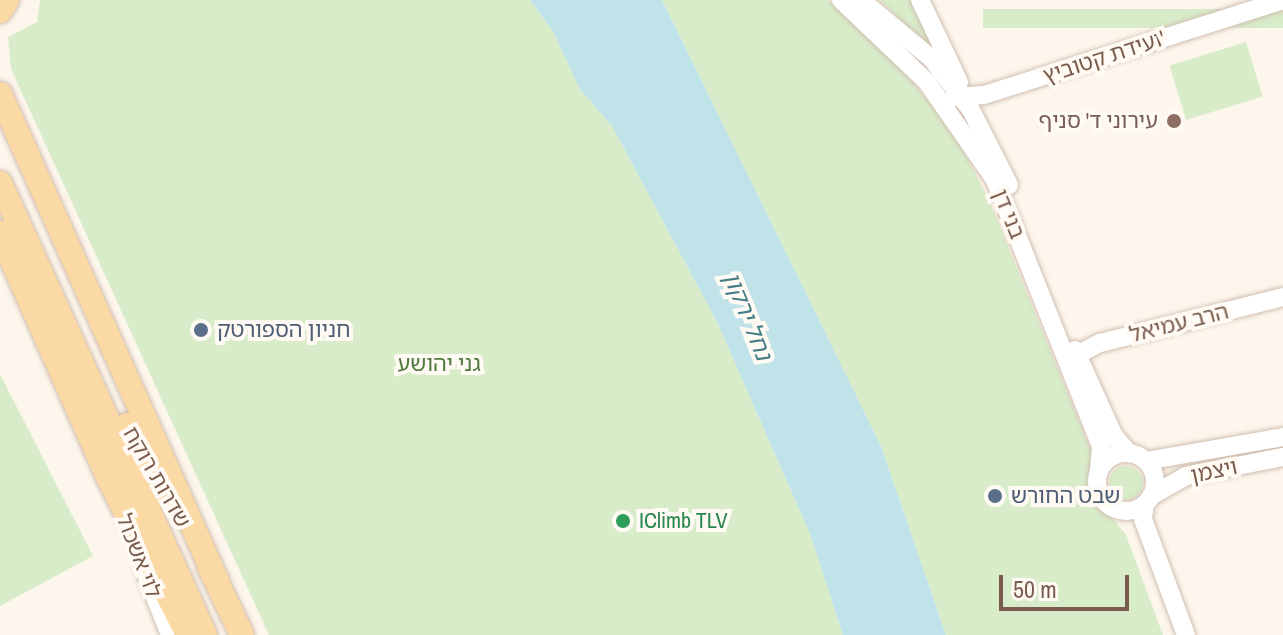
<!DOCTYPE html>
<html>
<head>
<meta charset="utf-8">
<style>
  body { margin:0 }
  #map { position:relative; width:1283px; height:635px; overflow:hidden; background:#fdf6ec; font-family:"Archivo Narrow","Noto Sans Hebrew",sans-serif }
  div>[style] { position:absolute }
  [style*='--x'] { left:calc(var(--x)*1px); top:calc(var(--y)*1px); width:calc(var(--w)*1px); rotate:calc(var(--a)*1deg) }
  .green>* { inset:0; background:#d8ecc9; transform-origin:0 0 }
  .round { border-radius:50% }
  .water>* { inset:0; background:#bfe3e8 }
  .roads { filter:drop-shadow(0 0 2px #d1beb0) drop-shadow(0 0 2px #d1beb0) }
  .minor>* { height:18px; margin:-9px; padding:0 9px; transform-origin:9px; border-radius:9px; background:#fff }
  .minor>.ring { margin:-9px; padding:0; box-sizing:content-box; background:none; border:18px solid #fff; border-radius:50% }
  .major>* { height:24px; margin:-12px; padding:0 12px; transform-origin:12px; border-radius:12px; background:#fbd9a5 }
  .dots>* { width:22px; height:22px; translate:-50% -50%; box-sizing:border-box; border:4px solid #fffaf3; border-radius:50% }
  span { translate:-50% -50%; white-space:nowrap; text-align:center; line-height:1.15; -webkit-text-stroke:8px #fffaf3; paint-order:stroke }
  .street-label { font-size:22px; color:#7a5c4d }
  .education-label { font-size:22px; color:#785e54 }
  .right { translate:-100% -50%; text-align:right }
  .service-label { font-size:22px; color:#4e5e75 }
  .left { translate:0 -50%; text-align:left }
  .park-label { font-size:22px; color:#537a41 }
  .leisure-label { font-size:22px; color:#27864d }
  .water-label { font-size:24px; color:#437c86; font-style:italic }
  .scale { position:absolute; left:999px; top:575px; width:130px; height:36px; box-sizing:border-box; border:4px solid #7a5c4d; border-top:0; padding-left:10px; font-size:24px; line-height:28px; white-space:nowrap; color:#7a5c4d; -webkit-text-stroke:6px #fffaf3; paint-order:stroke }
</style>
</head>
<body>
<div id="map">
  <div class="green">
    <i style="clip-path:polygon(40px 0,530px 0,554px 33px,579px 88px,612px 126px,717px 322px,810px 534px,843px 635px,269px 635px,11px 69px,8px 37px,37px 22px)"></i>
    <i style="clip-path:polygon(662px 0,828px 0,888px 50px,957px 138px,989px 200px,1091px 450px,1090px 491px,1126px 535px,1163px 635px,946px 635px,881px 446px)"></i>
    <i style="clip-path:polygon(879px 0,913px 0,944px 63px,894px 13px)"></i>
    <i style="left:1283px;top:9px;width:19px;height:300px;rotate:90deg"></i>
    <i style="left:1246px;top:42px;width:57px;height:80px;rotate:73deg"></i>
    <i style="clip-path:polygon(0 374px,93px 556px,0 606px)"></i>
    <i class="round" style="left:1109px;top:466px;width:34px;height:34px"></i>
  </div>
  <div class="water">
    <i style="clip-path:polygon(530px 0,662px 0,881px 446px,946px 635px,843px 635px,810px 534px,717px 322px,612px 126px,579px 88px,554px 33px)"></i>
  </div>
  <div class="roads">
    <div class="minor">
      <i style="--x:841;--y:0;--w:119;--a:43.6"></i>
      <i style="--x:927;--y:82;--w:119;--a:55.2"></i>
      <i style="--x:995;--y:180;--w:287;--a:68.3"></i>
      <i style="--x:1101;--y:447;--w:25;--a:95"></i>
      <i style="--x:861;--y:0;--w:92;--a:39.7"></i>
      <i style="--x:932;--y:59;--w:64;--a:52.6"></i>
      <i style="--x:971;--y:110;--w:84;--a:63.1"></i>
      <i style="--x:920;--y:0;--w:91;--a:64.6"></i>
      <i style="--x:954;--y:97;--w:30;--a:-4"></i>
      <i style="--x:984;--y:95;--w:314;--a:-17.6"></i>
      <i style="--x:1075;--y:350;--w:94;--a:65.6"></i>
      <i style="--x:1114;--y:436;--w:23;--a:49"></i>
      <i style="--x:1077;--y:355;--w:26;--a:-28"></i>
      <i style="--x:1100;--y:343;--w:189;--a:-14.1"></i>
      <i class="ring" style="left:1097px;top:453px;width:40px;height:40px"></i>
      <i style="--x:1146;--y:461;--w:139;--a:-9.9"></i>
      <i style="--x:1151;--y:496;--w:40;--a:-29.7"></i>
      <i style="--x:1186;--y:476;--w:99;--a:-11.1"></i>
      <i style="--x:1145;--y:504;--w:15;--a:98"></i>
      <i style="--x:1143;--y:519;--w:124;--a:69.7"></i>
      <i style="--x:144;--y:569;--w:71;--a:68.5"></i>
    </div>
    <div class="major">
      <i style="--x:0;--y:11;--w:13;--a:-58"></i>
      <i style="--x:0;--y:94;--w:533;--a:65.98"></i>
      <i style="--x:0;--y:183;--w:496;--a:65.6"></i>
      <i style="--x:0;--y:233;--w:267;--a:66.1"></i>
      <i style="--x:108;--y:477;--w:175;--a:63.1"></i>
      <i style="--x:127;--y:425;--w:83;--a:59.7"></i>
      <i style="--x:209;--y:566;--w:76;--a:64.4"></i>
    </div>
  </div>
  <div class="dots">
    <i style="left:1174px;top:121px;background:#8d6e63"></i>
    <i style="left:201px;top:330px;background:#5c6f8a"></i>
    <i style="left:995px;top:496px;background:#5c6f8a"></i>
    <i style="left:623px;top:521px;background:#2e9e5b"></i>
  </div>
  <div class="street-label">
    <span style="left:1104px;top:57px;rotate:-18deg">ועידת קטוביץ'</span>
    <span style="left:1009px;top:214px;rotate:68deg">בני דן</span>
    <span style="left:1179px;top:323px;rotate:-14deg">הרב עמיאל</span>
    <span style="left:1214px;top:471px;rotate:-12deg">ויצמן</span>
    <span style="left:157px;top:477px;rotate:60deg">שדרות רוקח</span>
    <span style="left:139px;top:556px;rotate:69deg">לוי אשכול</span>
  </div>
  <div class="education-label">
    <span class="right" style="left:1158px;top:121px">עירוני ד' סניף</span>
  </div>
  <div class="service-label">
    <span class="left" style="left:217px;top:330px">חניון הספורטק</span>
    <span class="left" style="left:1011px;top:496px">שבט החורש</span>
  </div>
  <div class="park-label">
    <span style="left:439px;top:364px">גני יהושע</span>
  </div>
  <div class="leisure-label">
    <span class="left" style="left:639px;top:521px">IClimb TLV</span>
  </div>
  <div class="water-label">
    <span style="left:748px;top:316px;rotate:68deg">נחל ירקון</span>
  </div>
  <div class="scale">50 m</div>
</div>
</body>
</html>
